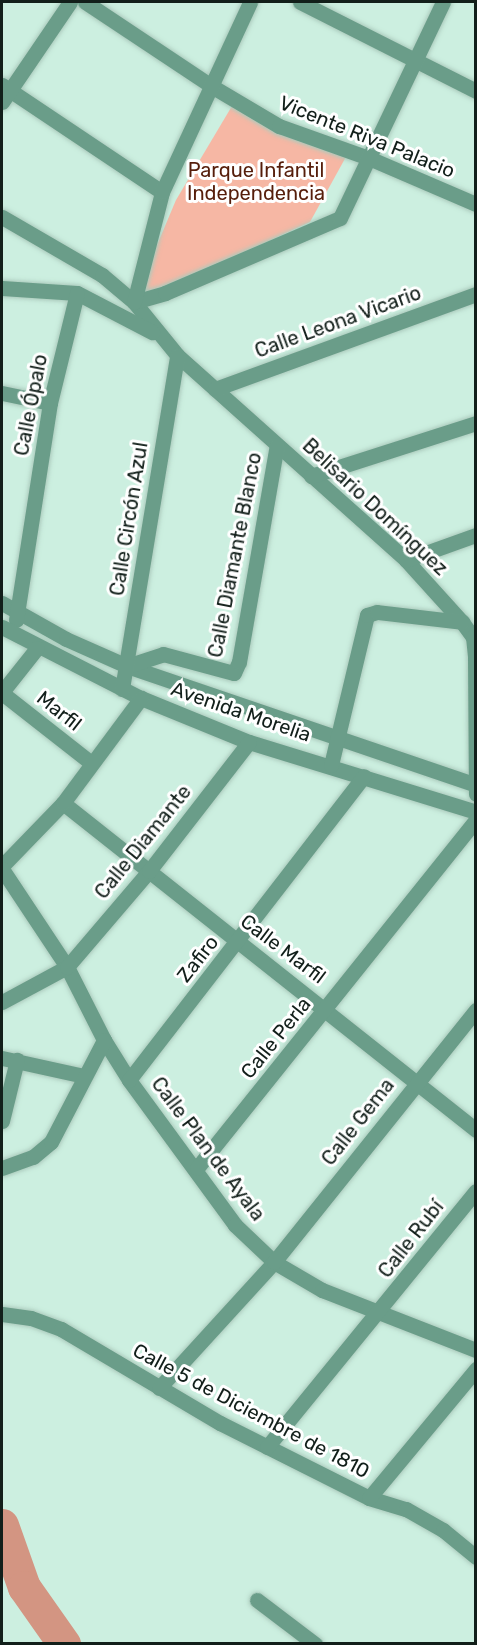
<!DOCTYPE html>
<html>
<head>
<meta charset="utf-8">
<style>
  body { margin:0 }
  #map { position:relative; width:477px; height:1645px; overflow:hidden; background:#ccefe0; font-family:Rubik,sans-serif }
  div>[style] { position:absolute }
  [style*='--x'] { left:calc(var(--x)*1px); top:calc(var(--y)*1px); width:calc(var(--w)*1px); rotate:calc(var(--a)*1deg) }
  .green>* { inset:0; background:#f6b7a4 }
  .river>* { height:33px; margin:-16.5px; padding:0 16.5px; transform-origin:16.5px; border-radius:16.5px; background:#d39582 }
  .roads { filter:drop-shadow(0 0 2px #abcabc) drop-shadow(0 0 2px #abcabc) }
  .minor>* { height:15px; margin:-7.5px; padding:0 7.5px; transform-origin:7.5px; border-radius:7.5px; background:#6a9d89 }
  span { translate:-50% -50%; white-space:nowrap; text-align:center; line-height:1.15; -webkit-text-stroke:6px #fff; paint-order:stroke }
  .street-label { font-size:20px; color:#121f1a }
  .park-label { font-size:20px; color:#561e0b }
  .frame { position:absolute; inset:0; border:3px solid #121f1a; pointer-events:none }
</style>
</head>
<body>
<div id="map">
  <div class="green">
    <i style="clip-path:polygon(232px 106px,347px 155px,310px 222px,180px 282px,141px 296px,143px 278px,176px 200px)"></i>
  </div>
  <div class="river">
    <i style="--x:2;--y:1525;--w:66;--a:70.5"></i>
    <i style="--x:24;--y:1587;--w:70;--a:54.9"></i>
  </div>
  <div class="roads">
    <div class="minor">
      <i style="--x:85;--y:2;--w:154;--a:33.6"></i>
      <i style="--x:213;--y:87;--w:77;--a:30.6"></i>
      <i style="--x:279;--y:126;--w:96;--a:19.6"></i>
      <i style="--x:369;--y:158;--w:116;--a:23.3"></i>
      <i style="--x:300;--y:2;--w:197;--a:26.8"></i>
      <i style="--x:2;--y:85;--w:192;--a:33.8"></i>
      <i style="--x:2;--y:102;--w:121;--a:-55.8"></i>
      <i style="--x:2;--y:217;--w:116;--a:30.1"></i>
      <i style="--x:102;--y:275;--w:42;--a:40.2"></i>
      <i style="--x:134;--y:302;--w:68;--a:50.9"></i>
      <i style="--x:177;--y:355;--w:307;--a:41.8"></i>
      <i style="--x:406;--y:560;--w:84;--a:47.9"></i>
      <i style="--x:462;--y:622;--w:19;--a:54"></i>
      <i style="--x:473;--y:637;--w:20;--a:84"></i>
      <i style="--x:475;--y:657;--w:137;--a:89.6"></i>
      <i style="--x:2;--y:288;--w:75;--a:3.8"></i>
      <i style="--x:77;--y:293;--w:85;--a:27.5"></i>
      <i style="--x:134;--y:302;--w:32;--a:-16"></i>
      <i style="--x:165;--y:293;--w:190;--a:-23.2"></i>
      <i style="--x:340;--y:218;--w:239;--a:-64.5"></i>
      <i style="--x:134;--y:302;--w:114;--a:-75.7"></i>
      <i style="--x:162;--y:192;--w:209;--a:-65.1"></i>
      <i style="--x:215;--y:389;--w:278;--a:-20"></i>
      <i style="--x:2;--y:393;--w:49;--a:11.8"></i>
      <i style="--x:311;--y:476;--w:173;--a:-17.8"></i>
      <i style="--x:406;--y:560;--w:74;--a:-19.7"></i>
      <i style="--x:2;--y:603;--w:73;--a:29.4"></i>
      <i style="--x:66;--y:639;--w:67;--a:23.9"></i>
      <i style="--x:127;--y:666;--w:369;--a:18.8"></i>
      <i style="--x:16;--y:620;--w:220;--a:-81.1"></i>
      <i style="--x:50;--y:403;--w:113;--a:-76.2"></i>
      <i style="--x:2;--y:627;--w:156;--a:27.1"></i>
      <i style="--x:141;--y:698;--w:117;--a:22.2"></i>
      <i style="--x:249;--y:742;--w:238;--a:17.1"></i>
      <i style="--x:127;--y:666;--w:38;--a:-18"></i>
      <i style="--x:163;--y:654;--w:73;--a:15"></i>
      <i style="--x:234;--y:673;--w:12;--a:-66"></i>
      <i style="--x:239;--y:662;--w:220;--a:-80.1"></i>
      <i style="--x:122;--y:689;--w:338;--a:-80.6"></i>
      <i style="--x:2;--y:692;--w:56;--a:-51.5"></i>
      <i style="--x:2;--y:693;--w:112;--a:38.1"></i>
      <i style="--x:331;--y:765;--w:154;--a:-76.5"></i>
      <i style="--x:367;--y:615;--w:10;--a:-17"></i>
      <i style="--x:377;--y:612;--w:86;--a:6.7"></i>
      <i style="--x:63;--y:803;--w:527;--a:38.37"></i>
      <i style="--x:2;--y:866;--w:88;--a:-45.9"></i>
      <i style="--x:63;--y:803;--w:131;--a:-53.4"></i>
      <i style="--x:2;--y:869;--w:118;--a:56.4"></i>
      <i style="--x:67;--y:967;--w:82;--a:63.1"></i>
      <i style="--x:104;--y:1040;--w:47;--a:58"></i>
      <i style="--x:129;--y:1080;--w:180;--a:53.8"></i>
      <i style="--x:235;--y:1225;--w:54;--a:43.5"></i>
      <i style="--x:274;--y:1262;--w:56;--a:30.3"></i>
      <i style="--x:322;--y:1290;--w:165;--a:21.3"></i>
      <i style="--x:2;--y:1002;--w:74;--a:-28.3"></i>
      <i style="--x:67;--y:967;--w:126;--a:-49.5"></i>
      <i style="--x:149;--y:871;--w:163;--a:-52.2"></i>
      <i style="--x:2;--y:1058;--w:84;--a:12.4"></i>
      <i style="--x:129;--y:1080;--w:384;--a:-52.3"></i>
      <i style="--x:2;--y:1121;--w:63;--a:-76.2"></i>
      <i style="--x:2;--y:1168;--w:33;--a:-20"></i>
      <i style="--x:33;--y:1157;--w:23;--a:-40"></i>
      <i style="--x:51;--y:1142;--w:115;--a:-62.5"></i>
      <i style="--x:197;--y:1168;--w:446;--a:-51.3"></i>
      <i style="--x:2;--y:1314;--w:29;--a:8"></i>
      <i style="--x:31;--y:1318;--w:32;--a:20"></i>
      <i style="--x:61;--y:1329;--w:185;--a:30.6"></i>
      <i style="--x:220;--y:1423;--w:167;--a:26.7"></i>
      <i style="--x:369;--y:1498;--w:39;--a:17"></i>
      <i style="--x:406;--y:1509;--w:43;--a:29.6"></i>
      <i style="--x:443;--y:1530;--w:43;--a:39.3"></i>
      <i style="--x:159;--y:1388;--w:171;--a:-47.6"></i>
      <i style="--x:274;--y:1262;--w:323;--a:-51.3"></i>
      <i style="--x:267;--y:1447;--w:330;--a:-50.8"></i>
      <i style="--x:369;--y:1498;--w:168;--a:-50.3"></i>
      <i style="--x:257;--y:1600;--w:73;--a:37.2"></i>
    </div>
  </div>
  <div class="street-label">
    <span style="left:367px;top:137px;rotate:22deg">Vicente Riva Palacio</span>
    <span style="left:338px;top:322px;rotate:-20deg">Calle Leona Vicario</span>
    <span style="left:31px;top:405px;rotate:-79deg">Calle Ópalo</span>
    <span style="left:375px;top:507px;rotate:43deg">Belisario Domínguez</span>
    <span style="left:129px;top:519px;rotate:-81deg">Calle Circón Azul</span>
    <span style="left:235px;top:555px;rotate:-79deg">Calle Diamante Blanco</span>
    <span style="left:59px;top:711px;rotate:38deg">Marfil</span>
    <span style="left:241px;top:712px;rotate:19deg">Avenida Morelia</span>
    <span style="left:143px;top:842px;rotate:-51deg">Calle Diamante</span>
    <span style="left:283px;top:949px;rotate:37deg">Calle Marfil</span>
    <span style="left:198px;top:959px;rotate:-52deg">Zafiro</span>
    <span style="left:276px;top:1038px;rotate:-51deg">Calle Perla</span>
    <span style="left:358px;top:1122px;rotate:-52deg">Calle Gema</span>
    <span style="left:208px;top:1149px;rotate:53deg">Calle Plan de Ayala</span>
    <span style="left:411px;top:1239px;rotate:-52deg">Calle Rubí</span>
    <span style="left:251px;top:1411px;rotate:28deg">Calle 5 de Diciembre de 1810</span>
  </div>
  <div class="park-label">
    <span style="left:256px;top:182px">Parque Infantil<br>Independencia</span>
  </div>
  <div class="frame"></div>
</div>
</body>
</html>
